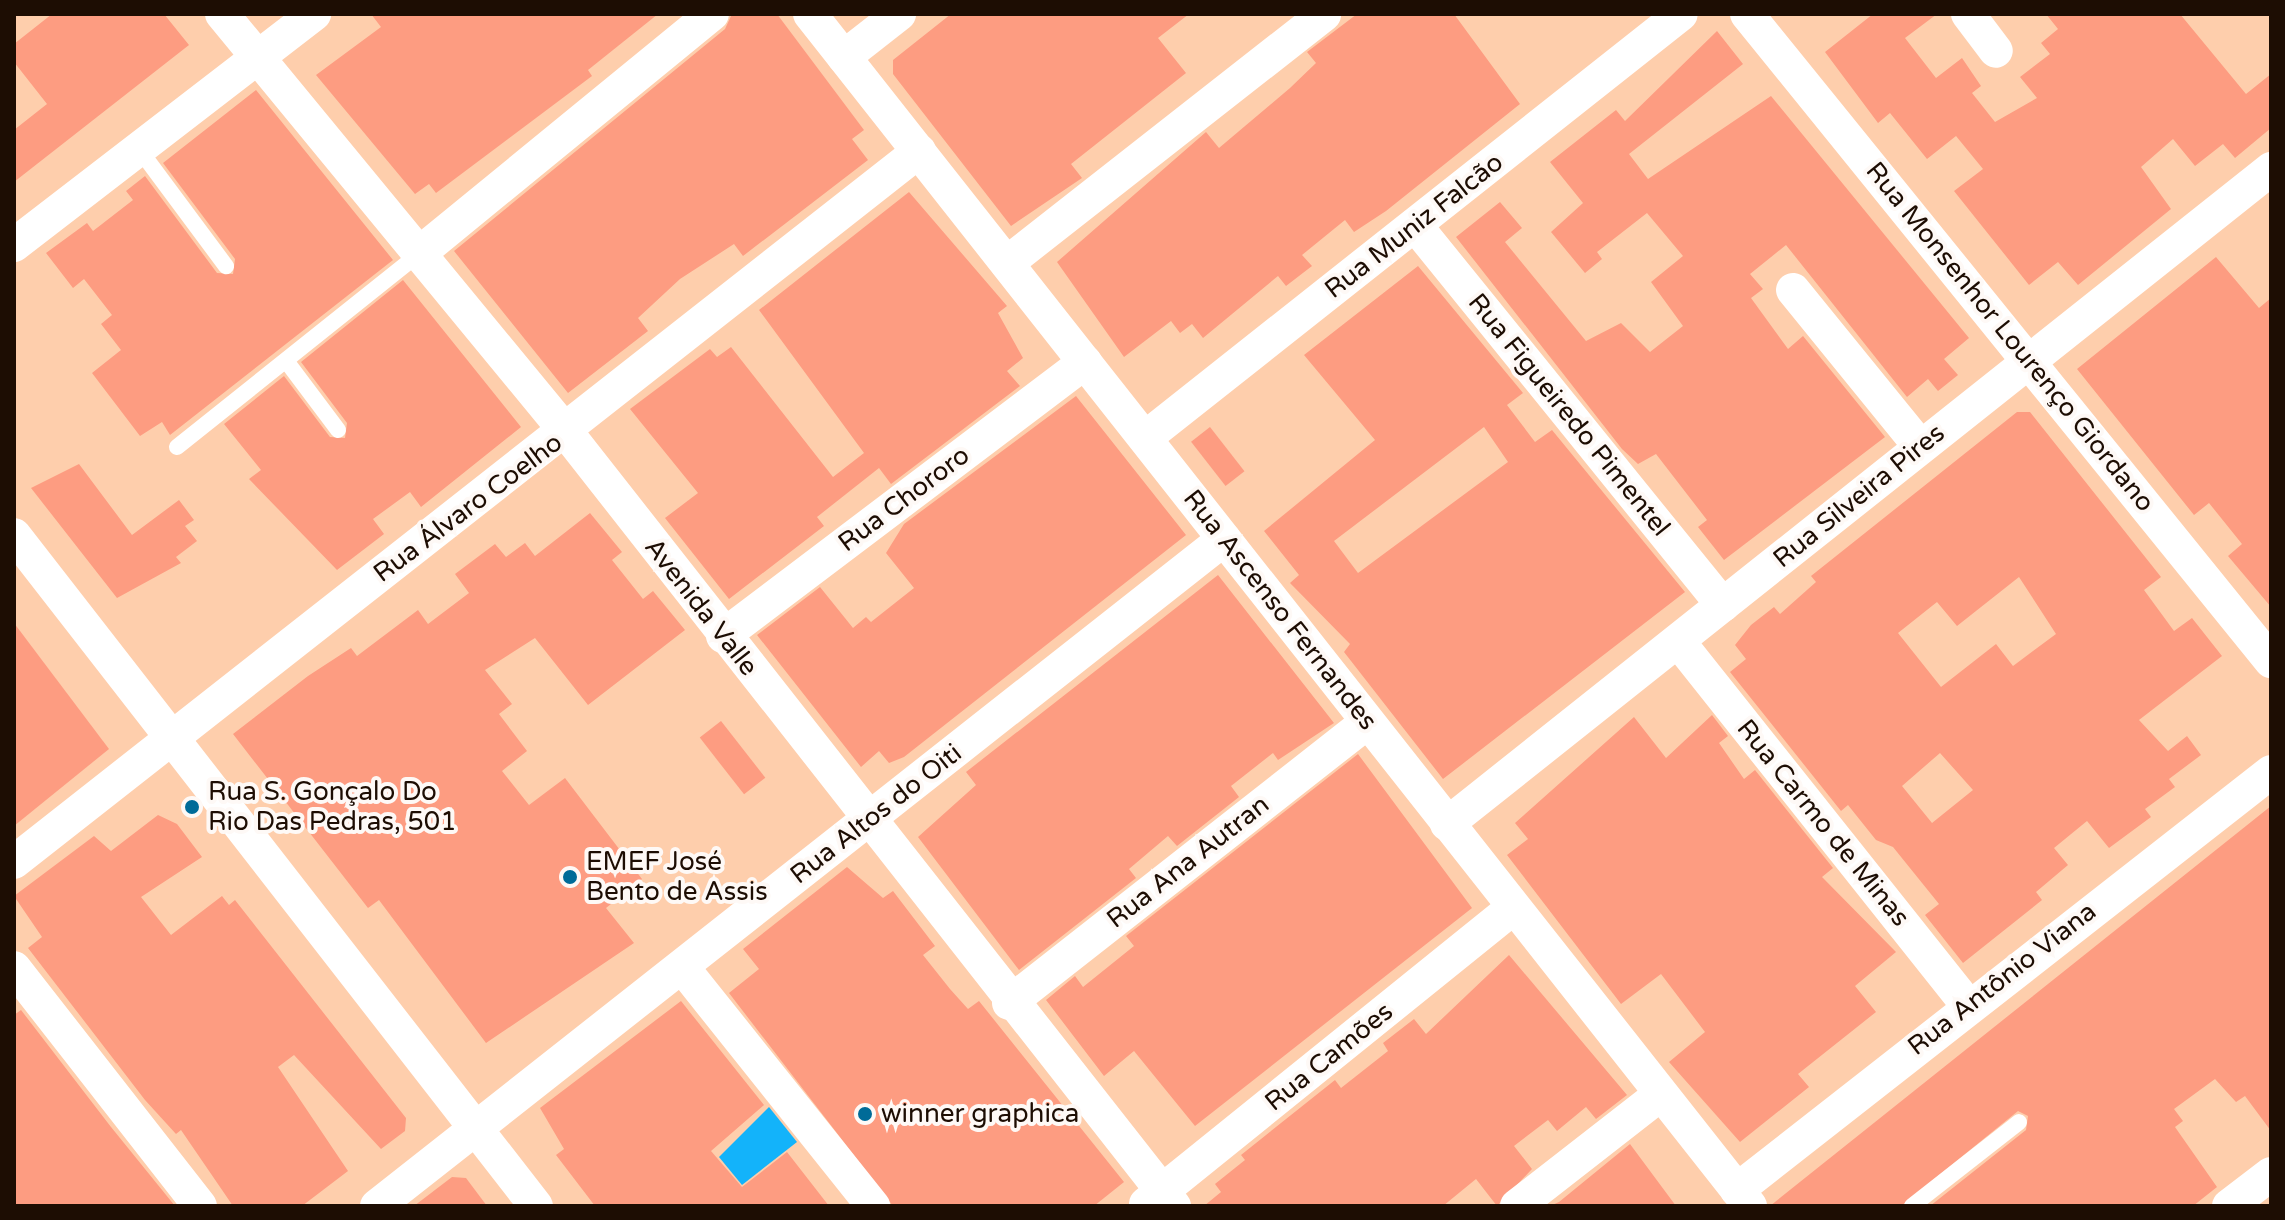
<!DOCTYPE html>
<html>
<head>
<meta charset="utf-8">
<style>
  body { margin:0 }
  #map { position:relative; width:2285px; height:1220px; overflow:hidden; background:#feceac; font-family:"Varela Round",sans-serif }
  div>[style] { position:absolute }
  [style*='--x'] { left:calc(var(--x)*1px); top:calc(var(--y)*1px); width:calc(var(--w)*1px); rotate:calc(var(--a)*1deg) }
  .water>* { inset:0; background:#13b3fa }
  .building>* { inset:0; background:#fd9c81; transform-origin:0 0 }
  .service>* { height:16px; margin:-8px; padding:0 8px; transform-origin:8px; border-radius:8px; background:#fff }
  .minor>* { height:34px; margin:-17px; padding:0 17px; transform-origin:17px; border-radius:17px; background:#fff }
  .dots>* { width:22px; height:22px; translate:-50% -50%; box-sizing:border-box; border:4px solid #fef9f6; border-radius:50% }
  span { translate:-50% -50%; white-space:nowrap; text-align:center; line-height:1.15; -webkit-text-stroke:8px #fef9f6; paint-order:stroke }
  .street-label { font-size:26px; color:#1d0d03 }
  .poi-label { font-size:26px; color:#1d0d03 }
  .left { translate:0 -50%; text-align:left }
  .frame { position:absolute; inset:0; border:16px solid #1d0d03; pointer-events:none }
</style>
</head>
<body>
<div id="map">
  <div class="water">
    <i style="clip-path:polygon(769px 1107px,797px 1142px,742px 1185px,719px 1157px)"></i>
  </div>
  <div class="building">
    <i style="clip-path:polygon(52px 14px,164px 14px,189px 45px,14px 182px,14px 130px,47px 104px,14px 62px,14px 44px)"></i>
    <i style="clip-path:polygon(371px 14px,658px 14px,588px 70px,592px 76px,436px 193px,429px 184px,415px 194px,316px 75px,381px 27px)"></i>
    <i style="clip-path:polygon(732px 14px,777px 14px,864px 130px,852px 139px,868px 160px,743px 256px,734px 244px,680px 279px,638px 318px,648px 331px,568px 393px,454px 251px,725px 29px)"></i>
    <i style="clip-path:polygon(951px 14px,1189px 14px,1158px 38px,1186px 73px,1071px 164px,1082px 178px,1011px 226px,893px 74px,893px 60px)"></i>
    <i style="clip-path:polygon(1357px 14px,1454px 14px,1520px 104px,1386px 211px,1354px 232px,1345px 220px,1302px 255px,1312px 266px,1286px 286px,1278px 276px,1203px 338px,1192px 324px,1180px 333px,1171px 321px,1124px 357px,1057px 262px,1206px 132px,1219px 148px,1290px 88px,1316px 63px,1307px 52px)"></i>
    <i style="clip-path:polygon(1873px 14px,1937px 14px,1905px 38px,1936px 78px,1962px 58px,1981px 86px,1972px 93px,1995px 122px,2037px 98px,2020px 77px,2050px 54px,2041px 43px,2058px 29px,2046px 14px,2180px 14px,2246px 94px,2271px 74px,2271px 128px,2235px 158px,2223px 144px,2195px 166px,2173px 139px,2141px 167px,2171px 209px,2078px 285px,2058px 262px,2029px 285px,1954px 191px,1983px 169px,1956px 136px,1927px 159px,1890px 113px,1878px 123px,1825px 52px)"></i>
    <i style="clip-path:polygon(1717px 31px,1743px 64px,1629px 154px,1648px 179px,1771px 96px,1969px 338px,1944px 359px,1958px 375px,1938px 391px,1928px 379px,1907px 397px,1786px 245px,1750px 274px,1763px 289px,1751px 298px,1788px 349px,1803px 336px,1885px 437px,1724px 560px,1698px 527px,1707px 520px,1656px 454px,1638px 464px,1622px 449px,1456px 237px,1500px 202px,1522px 228px,1505px 242px,1586px 341px,1621px 323px,1650px 352px,1683px 326px,1651px 282px,1683px 256px,1647px 213px,1597px 252px,1602px 259px,1585px 273px,1551px 232px,1583px 203px,1550px 162px,1616px 110px,1625px 121px)"></i>
    <i style="clip-path:polygon(256px 90px,393px 260px,170px 435px,162px 422px,140px 436px,92px 373px,121px 350px,101px 324px,112px 315px,84px 279px,73px 288px,46px 253px,87px 223px,93px 231px,133px 200px,126px 191px,145px 176px,217px 273px,233px 274px,235px 259px,163px 163px)"></i>
    <i style="clip-path:polygon(909px 192px,1007px 306px,998px 313px,1023px 358px,1007px 371px,1020px 386px,891px 484px,879px 468px,817px 517px,824px 526px,729px 599px,665px 518px,698px 493px,630px 409px,710px 349px,717px 357px,731px 347px,833px 477px,864px 453px,759px 310px)"></i>
    <i style="clip-path:polygon(2216px 257px,2259px 308px,2271px 298px,2271px 607px,2228px 556px,2242px 544px,2209px 503px,2194px 515px,2077px 369px)"></i>
    <i style="clip-path:polygon(evenodd,1418px 266px,1523px 393px,1507px 405px,1535px 442px,1552px 430px,1685px 592px,1443px 779px,1344px 652px,1350px 644px,1290px 583px,1299px 575px,1264px 531px,1375px 440px,1304px 355px,1418px 266px,1484px 427px,1508px 462px,1358px 573px,1334px 541px,1484px 427px)"></i>
    <i style="clip-path:polygon(403px 280px,521px 427px,421px 507px,410px 492px,373px 519px,384px 534px,337px 570px,249px 479px,261px 470px,224px 424px,284px 376px,330px 437px,345px 438px,347px 423px,301px 362px)"></i>
    <i style="clip-path:polygon(1076px 396px,1186px 535px,904px 757px,889px 763px,879px 751px,861px 767px,757px 635px,820px 587px,853px 628px,866px 617px,871px 622px,914px 588px,886px 553px,904px 524px)"></i>
    <i style="clip-path:polygon(evenodd,2017px 412px,2030px 412px,2161px 577px,2144px 590px,2174px 631px,2192px 618px,2222px 656px,2139px 720px,2168px 751px,2187px 736px,2201px 755px,2169px 779px,2175px 787px,2145px 809px,2151px 817px,2109px 848px,2087px 821px,2054px 848px,2068px 865px,2036px 892px,2042px 900px,1963px 963px,1925px 915px,1939px 904px,1893px 847px,1876px 840px,1848px 805px,1841px 811px,1730px 672px,1746px 659px,1735px 645px,1751px 625px,1774px 607px,1780px 614px,1816px 582px,1811px 576px,2017px 412px,2019px 577px,2056px 634px,2013px 666px,1996px 644px,1941px 687px,1898px 633px,1937px 602px,1957px 626px,2019px 577px,2017px 412px,1940px 753px,1973px 790px,1932px 823px,1902px 786px,1940px 753px)"></i>
    <i style="left:1210px;top:427px;width:56px;height:24px;rotate:52deg"></i>
    <i style="clip-path:polygon(79px 464px,132px 535px,179px 500px,194px 520px,185px 526px,197px 541px,176px 557px,181px 563px,117px 598px,31px 488px)"></i>
    <i style="clip-path:polygon(590px 513px,622px 552px,612px 560px,643px 599px,653px 591px,685px 630px,588px 705px,535px 638px,485px 670px,512px 704px,499px 714px,527px 751px,502px 771px,529px 805px,565px 778px,642px 879px,606px 908px,634px 943px,486px 1043px,379px 900px,368px 908px,233px 734px,308px 676px,351px 648px,357px 656px,418px 610px,428px 624px,469px 593px,455px 574px,495px 544px,506px 557px,525px 543px,535px 556px)"></i>
    <i style="clip-path:polygon(1218px 575px,1334px 723px,1278px 760px,1273px 753px,1231px 786px,1239px 797px,1177px 846px,1168px 836px,1129px 869px,1136px 878px,1019px 970px,918px 837px,976px 785px,966px 772px)"></i>
    <i style="clip-path:polygon(14px 623px,109px 749px,14px 826px)"></i>
    <i style="clip-path:polygon(1712px 715px,1728px 736px,1719px 743px,1744px 779px,1755px 770px,1833px 868px,1822px 877px,1896px 952px,1855px 986px,1876px 1012px,1798px 1074px,1809px 1087px,1740px 1142px,1669px 1062px,1705px 1032px,1661px 974px,1621px 1004px,1507px 855px,1528px 839px,1515px 823px,1634px 717px,1666px 758px)"></i>
    <i style="left:721px;top:721px;width:72px;height:27px;rotate:52deg"></i>
    <i style="clip-path:polygon(1358px 754px,1472px 908px,1195px 1126px,1134px 1051px,1104px 1076px,1046px 1000px,1075px 976px,1083px 987px,1134px 946px,1126px 936px)"></i>
    <i style="clip-path:polygon(2271px 806px,2271px 1131px,2245px 1096px,2236px 1102px,2215px 1079px,2174px 1109px,2183px 1121px,2175px 1127px,2217px 1187px,2193px 1206px,1930px 1206px,2026px 1130px,2028px 1116px,2018px 1111px,1901px 1206px,1770px 1206px)"></i>
    <i style="clip-path:polygon(158px 815px,177px 824px,202px 857px,141px 897px,171px 935px,222px 896px,229px 905px,235px 900px,406px 1118px,405px 1131px,381px 1149px,294px 1055px,278px 1067px,348px 1171px,302px 1206px,233px 1206px,181px 1130px,176px 1134px,145px 1100px,28px 948px,42px 937px,14px 896px,94px 836px,111px 851px)"></i>
    <i style="clip-path:polygon(847px 867px,883px 898px,893px 891px,935px 946px,923px 955px,950px 989px,968px 1009px,979px 1001px,1124px 1182px,1094px 1206px,893px 1206px,729px 993px,759px 969px,743px 949px)"></i>
    <i style="clip-path:polygon(1509px 955px,1627px 1095px,1596px 1119px,1586px 1107px,1557px 1131px,1548px 1120px,1514px 1146px,1532px 1169px,1497px 1206px,1476px 1179px,1443px 1206px,1204px 1206px,1221px 1192px,1215px 1184px,1245px 1160px,1241px 1155px,1335px 1080px,1341px 1088px,1388px 1051px,1383px 1043px,1414px 1019px,1426px 1034px)"></i>
    <i style="clip-path:polygon(681px 1001px,764px 1105px,711px 1151px,742px 1187px,787px 1152px,829px 1206px,595px 1206px,556px 1155px,564px 1149px,540px 1108px)"></i>
    <i style="clip-path:polygon(21px 1010px,111px 1127px,175px 1206px,14px 1206px,14px 1015px)"></i>
    <i style="clip-path:polygon(1630px 1144px,1676px 1206px,1550px 1206px,1559px 1202px)"></i>
    <i style="clip-path:polygon(452px 1177px,466px 1178px,487px 1206px,414px 1206px)"></i>
  </div>
  <div class="service">
    <i style="--x:139;--y:149;--w:146;--a:53.4"></i>
    <i style="--x:287;--y:362;--w:85;--a:53.1"></i>
    <i style="--x:177;--y:447;--w:312;--a:-38.6"></i>
    <i style="--x:1912;--y:1206;--w:136;--a:-38.1"></i>
  </div>
  <div class="minor">
    <i style="--x:222;--y:14;--w:543;--a:50.53"></i>
    <i style="--x:567;--y:433;--w:983;--a:51.86"></i>
    <i style="--x:810;--y:14;--w:1518;--a:51.74"></i>
    <i style="--x:1747;--y:14;--w:833;--a:51"></i>
    <i style="--x:1968;--y:14;--w:46;--a:52.9"></i>
    <i style="--x:844;--y:57;--w:70;--a:-38"></i>
    <i style="--x:1415;--y:225;--w:489;--a:51"></i>
    <i style="--x:14;--y:245;--w:379;--a:-37.6"></i>
    <i style="--x:421;--y:252;--w:376;--a:-39.3"></i>
    <i style="--x:1007;--y:263;--w:403;--a:-38.1"></i>
    <i style="--x:1793;--y:290;--w:201;--a:50.9"></i>
    <i style="--x:1145;--y:438;--w:683;--a:-38.35"></i>
    <i style="--x:14;--y:535;--w:850;--a:52.12"></i>
    <i style="--x:723;--y:636;--w:454;--a:-37.1"></i>
    <i style="--x:1678;--y:641;--w:465;--a:51.5"></i>
    <i style="--x:1447;--y:824;--w:1053;--a:-38.48"></i>
    <i style="--x:14;--y:862;--w:1151;--a:-38.15"></i>
    <i style="--x:14;--y:968;--w:302;--a:52"></i>
    <i style="--x:683;--y:968;--w:305;--a:51.4"></i>
    <i style="--x:1009;--y:1003;--w:455;--a:-38.1"></i>
    <i style="--x:1737;--y:1190;--w:678;--a:-38.05"></i>
    <i style="--x:1146;--y:1204;--w:471;--a:-38.9"></i>
    <i style="--x:377;--y:1206;--w:1078;--a:-38.22"></i>
    <i style="--x:1517;--y:1206;--w:182;--a:-37.9"></i>
    <i style="--x:2229;--y:1206;--w:53;--a:-37.3"></i>
  </div>
  <div class="dots">
    <i style="left:192px;top:807px;background:#006b98"></i>
    <i style="left:570px;top:877px;background:#006b98"></i>
    <i style="left:865px;top:1114px;background:#006b98"></i>
  </div>
  <div class="street-label">
    <span style="left:1414px;top:226px;rotate:-38deg">Rua Muniz Falcão</span>
    <span style="left:2010px;top:337px;rotate:51deg">Rua Monsenhor Lourenço Giordano</span>
    <span style="left:1569px;top:415px;rotate:51deg">Rua Figueiredo Pimentel</span>
    <span style="left:1859px;top:496px;rotate:-39deg">Rua Silveira Pires</span>
    <span style="left:904px;top:499px;rotate:-37deg">Rua Chororo</span>
    <span style="left:468px;top:508px;rotate:-37deg">Rua Álvaro Coelho</span>
    <span style="left:701px;top:607px;rotate:52deg">Avenida Valle</span>
    <span style="left:1280px;top:610px;rotate:52deg">Rua Ascenso Fernandes</span>
    <span style="left:876px;top:814px;rotate:-38deg">Rua Altos do Oiti</span>
    <span style="left:1823px;top:823px;rotate:51deg">Rua Carmo de Minas</span>
    <span style="left:1188px;top:862px;rotate:-38deg">Rua Ana Autran</span>
    <span style="left:2002px;top:979px;rotate:-38deg">Rua Antônio Viana</span>
    <span style="left:1329px;top:1057px;rotate:-39deg">Rua Camões</span>
  </div>
  <div class="poi-label">
    <span class="left" style="left:208px;top:807px">Rua S. Gonçalo Do<br>Rio Das Pedras, 501</span>
    <span class="left" style="left:586px;top:877px">EMEF José<br>Bento de Assis</span>
    <span class="left" style="left:881px;top:1114px">winner graphica</span>
  </div>
  <div class="frame"></div>
</div>
</body>
</html>
